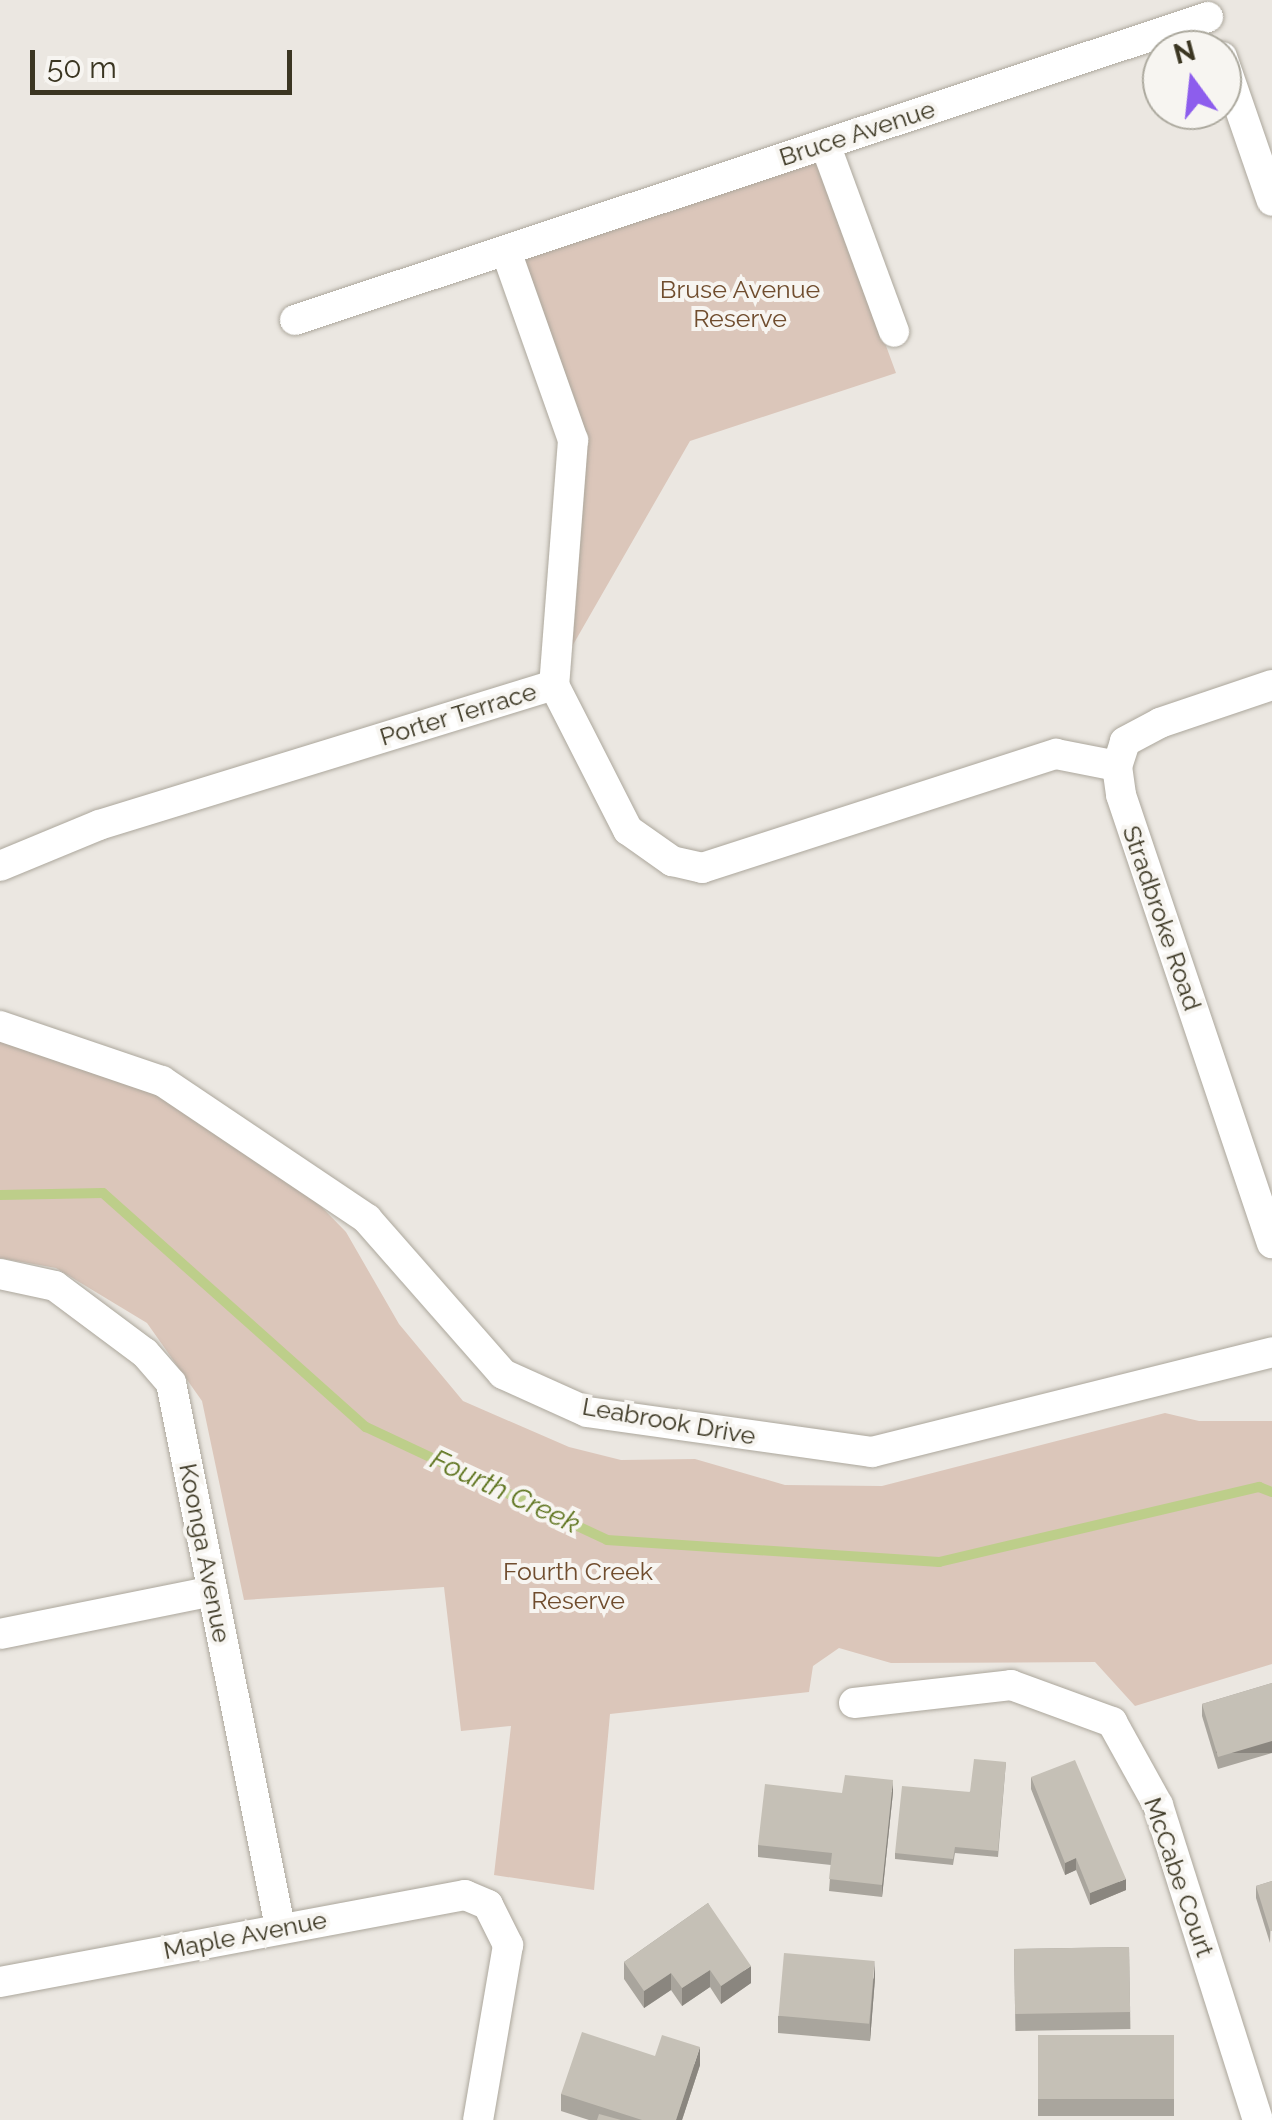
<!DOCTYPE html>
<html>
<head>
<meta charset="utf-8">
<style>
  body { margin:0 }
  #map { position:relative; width:1272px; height:2120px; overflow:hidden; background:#ebe7e1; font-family:Raleway,sans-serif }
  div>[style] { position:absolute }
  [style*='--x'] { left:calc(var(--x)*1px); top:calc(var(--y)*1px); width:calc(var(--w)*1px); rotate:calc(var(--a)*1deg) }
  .green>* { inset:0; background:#dbc6ba }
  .stream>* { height:10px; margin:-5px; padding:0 5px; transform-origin:5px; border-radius:5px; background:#bdce8a }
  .roads { filter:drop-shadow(0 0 2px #aca79c) drop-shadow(0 0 2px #aca79c) }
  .minor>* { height:30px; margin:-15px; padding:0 15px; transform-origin:15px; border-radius:15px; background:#fff }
  .secondary>* { height:30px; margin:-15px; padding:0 15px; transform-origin:15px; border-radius:15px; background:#fff }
  .wall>* { inset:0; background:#a9a59d; transform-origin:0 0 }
  .shaded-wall>* { inset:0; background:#8a867f; transform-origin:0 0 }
  .building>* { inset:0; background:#c5c0b6; transform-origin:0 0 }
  span { translate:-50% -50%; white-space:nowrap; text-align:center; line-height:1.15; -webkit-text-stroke:8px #f7f5f1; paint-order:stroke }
  .street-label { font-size:25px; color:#3b3622 }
  .park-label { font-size:25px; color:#704d2e }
  .water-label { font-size:28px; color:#5e741e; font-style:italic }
  .north { position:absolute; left:1142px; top:30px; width:100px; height:100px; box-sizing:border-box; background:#f7f5f1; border:2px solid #aca99e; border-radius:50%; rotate:345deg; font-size:28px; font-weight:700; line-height:40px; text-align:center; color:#3b3622 }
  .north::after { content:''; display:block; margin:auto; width:35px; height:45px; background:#8d5ded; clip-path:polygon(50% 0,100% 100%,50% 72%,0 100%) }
  .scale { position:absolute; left:30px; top:50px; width:262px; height:45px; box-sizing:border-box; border:5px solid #3b3622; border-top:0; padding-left:12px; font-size:30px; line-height:35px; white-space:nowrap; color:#3b3622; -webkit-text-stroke:8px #f7f5f1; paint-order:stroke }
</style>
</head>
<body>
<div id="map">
  <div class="green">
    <i style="clip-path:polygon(817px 158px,896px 373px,690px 441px,566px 657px,584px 436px,518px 257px)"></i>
    <i style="clip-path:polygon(0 1041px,158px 1089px,303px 1188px,346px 1232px,399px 1324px,463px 1401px,569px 1447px,621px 1460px,695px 1459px,785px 1485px,882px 1486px,1165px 1413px,1199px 1421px,1272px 1421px,1272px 1664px,1135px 1706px,1095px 1662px,891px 1663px,839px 1648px,813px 1666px,809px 1692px,610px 1714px,594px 1890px,494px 1875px,511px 1726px,461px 1731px,444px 1587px,244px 1600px,202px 1401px,147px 1323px,56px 1268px,0 1258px)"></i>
  </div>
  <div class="stream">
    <i style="--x:0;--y:1195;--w:103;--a:-1.1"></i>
    <i style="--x:103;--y:1193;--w:352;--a:41.7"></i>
    <i style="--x:366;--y:1427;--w:266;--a:25.1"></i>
    <i style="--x:607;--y:1540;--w:333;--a:3.8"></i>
    <i style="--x:939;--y:1562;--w:329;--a:-13.2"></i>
    <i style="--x:1259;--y:1487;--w:14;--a:21"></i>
  </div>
  <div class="roads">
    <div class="minor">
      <i style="--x:1222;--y:57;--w:152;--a:70.9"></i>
      <i style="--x:825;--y:144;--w:200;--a:69.8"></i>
      <i style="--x:506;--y:251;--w:201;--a:70.5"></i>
      <i style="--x:573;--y:440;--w:246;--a:94.4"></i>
      <i style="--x:295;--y:320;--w:962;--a:-18.36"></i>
      <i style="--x:0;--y:866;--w:107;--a:-22.5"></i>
      <i style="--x:99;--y:825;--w:476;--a:-17.1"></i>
      <i style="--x:554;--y:685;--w:163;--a:63"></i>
      <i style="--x:628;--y:830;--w:54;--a:35.2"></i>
      <i style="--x:672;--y:861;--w:31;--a:13"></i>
      <i style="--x:702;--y:868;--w:372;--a:-17.9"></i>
      <i style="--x:1056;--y:754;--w:62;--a:11.1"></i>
      <i style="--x:0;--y:1026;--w:171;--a:18.8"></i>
      <i style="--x:162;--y:1081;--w:247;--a:33.9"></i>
      <i style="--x:367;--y:1219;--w:206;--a:48.7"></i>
      <i style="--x:503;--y:1374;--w:92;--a:24.3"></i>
      <i style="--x:587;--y:1412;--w:288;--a:8"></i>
      <i style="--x:872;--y:1452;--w:412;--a:-14"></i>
      <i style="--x:0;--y:1274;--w:56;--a:12.3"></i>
      <i style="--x:55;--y:1286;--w:112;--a:36.7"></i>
      <i style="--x:145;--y:1353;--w:40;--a:49"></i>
      <i style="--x:171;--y:1383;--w:555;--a:78.67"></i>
      <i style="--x:0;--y:1634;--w:217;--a:-11.4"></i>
      <i style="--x:854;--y:1703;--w:158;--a:-6.5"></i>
      <i style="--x:1011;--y:1685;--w:108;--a:20.1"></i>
      <i style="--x:1112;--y:1722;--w:95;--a:61"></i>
      <i style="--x:1158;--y:1805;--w:330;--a:72.4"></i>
      <i style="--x:0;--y:1982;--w:473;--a:-10.6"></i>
      <i style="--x:465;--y:1895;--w:25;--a:23"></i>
      <i style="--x:488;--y:1905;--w:45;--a:63.4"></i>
      <i style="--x:508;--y:1945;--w:178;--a:99.7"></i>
    </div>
    <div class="secondary">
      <i style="--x:1272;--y:685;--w:118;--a:161.3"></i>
      <i style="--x:1160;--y:723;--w:40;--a:152"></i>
      <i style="--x:1125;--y:742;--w:25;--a:108"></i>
      <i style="--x:1117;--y:766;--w:29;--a:82"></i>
      <i style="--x:1121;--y:795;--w:473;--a:71.4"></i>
    </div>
  </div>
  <div class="wall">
    <i style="clip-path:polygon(1272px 1683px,1272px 1753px,1218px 1769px,1202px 1716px,1202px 1704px)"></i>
    <i style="clip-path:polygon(1006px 1762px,998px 1857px,955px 1853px,953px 1865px,895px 1859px,895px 1853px)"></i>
    <i style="clip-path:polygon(1031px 1777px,1126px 1890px,1090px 1905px,1076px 1870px,1065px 1875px,1031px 1789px)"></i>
    <i style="clip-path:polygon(893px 1792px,882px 1897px,829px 1891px,831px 1865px,758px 1857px,758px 1845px,842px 1793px)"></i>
    <i style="clip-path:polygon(1272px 1881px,1270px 1943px,1256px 1898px,1256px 1886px)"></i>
    <i style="clip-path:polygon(708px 1903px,751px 1983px,721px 2004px,710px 1987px,682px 2006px,671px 1990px,644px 2008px,624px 1979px,624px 1962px)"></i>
    <i style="left:1129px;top:1947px;width:82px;height:115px;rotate:89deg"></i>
    <i style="clip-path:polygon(875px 1978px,870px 2041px,778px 2033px,778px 2016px)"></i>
    <i style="left:1038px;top:2035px;width:136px;height:81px"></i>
    <i style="clip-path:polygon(655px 2056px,700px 2065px,682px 2120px,589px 2120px,561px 2111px,561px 2094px)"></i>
  </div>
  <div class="shaded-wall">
    <i style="left:1272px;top:1741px;width:12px;height:56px;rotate:90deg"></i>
    <i style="clip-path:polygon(893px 1780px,893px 1792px,882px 1897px,882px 1885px)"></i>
    <i style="clip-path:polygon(1076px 1858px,1076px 1870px,1065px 1875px,1065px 1863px)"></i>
    <i style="clip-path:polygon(1126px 1879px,1126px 1890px,1090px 1905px,1090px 1893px)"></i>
    <i style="clip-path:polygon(875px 1961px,875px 1978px,870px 2041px,870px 2024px)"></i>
    <i style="clip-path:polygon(751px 1966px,751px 1983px,721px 2004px,721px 1986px)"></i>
    <i style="clip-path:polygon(710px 1970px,710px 1987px,682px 2006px,682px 1988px)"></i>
    <i style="clip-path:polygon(671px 1973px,671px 1990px,644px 2008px,644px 1991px)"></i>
    <i style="clip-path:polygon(700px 2047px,700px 2065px,682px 2120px,676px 2120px)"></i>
  </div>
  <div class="building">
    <i style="clip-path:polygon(1272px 1683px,1272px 1741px,1218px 1757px,1202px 1704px)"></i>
    <i style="clip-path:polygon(974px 1759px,1006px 1762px,998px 1851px,955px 1847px,953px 1859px,895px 1853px,902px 1786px,970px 1792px)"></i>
    <i style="clip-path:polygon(1075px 1760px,1126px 1879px,1090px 1893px,1076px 1858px,1065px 1863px,1031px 1777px)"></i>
    <i style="clip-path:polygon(845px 1775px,893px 1780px,882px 1885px,829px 1879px,832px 1853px,758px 1845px,765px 1784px,842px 1793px)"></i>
    <i style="clip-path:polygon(1272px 1881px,1272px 1931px,1270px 1931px,1256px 1886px)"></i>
    <i style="clip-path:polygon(708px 1903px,751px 1966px,721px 1986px,710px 1970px,682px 1988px,671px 1973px,644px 1991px,624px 1962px)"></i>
    <i style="left:1129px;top:1947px;width:65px;height:115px;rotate:89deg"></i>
    <i style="left:784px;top:1953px;width:91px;height:63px;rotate:5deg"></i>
    <i style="clip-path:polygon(582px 2032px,655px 2056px,662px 2035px,700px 2047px,676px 2120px,642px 2120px,561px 2094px)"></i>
    <i style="left:1038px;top:2035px;width:136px;height:64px"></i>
    <i style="clip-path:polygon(599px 2114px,621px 2120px,597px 2120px)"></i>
  </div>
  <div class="street-label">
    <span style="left:857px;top:133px;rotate:-18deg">Bruce Avenue</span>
    <span style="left:458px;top:714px;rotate:-17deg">Porter Terrace</span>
    <span style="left:1162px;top:918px;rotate:71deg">Stradbroke Road</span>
    <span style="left:669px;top:1421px;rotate:10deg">Leabrook Drive</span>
    <span style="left:205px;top:1553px;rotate:79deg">Koonga Avenue</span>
    <span style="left:1179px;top:1877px;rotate:71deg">McCabe Court</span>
    <span style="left:245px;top:1935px;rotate:-11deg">Maple Avenue</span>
  </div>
  <div class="park-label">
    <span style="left:740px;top:304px">Bruse Avenue<br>Reserve</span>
    <span style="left:578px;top:1586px">Fourth Creek<br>Reserve</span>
  </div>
  <div class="water-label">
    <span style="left:505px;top:1492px;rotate:25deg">Fourth Creek</span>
  </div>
  <div class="north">N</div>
  <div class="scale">50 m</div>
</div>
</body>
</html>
